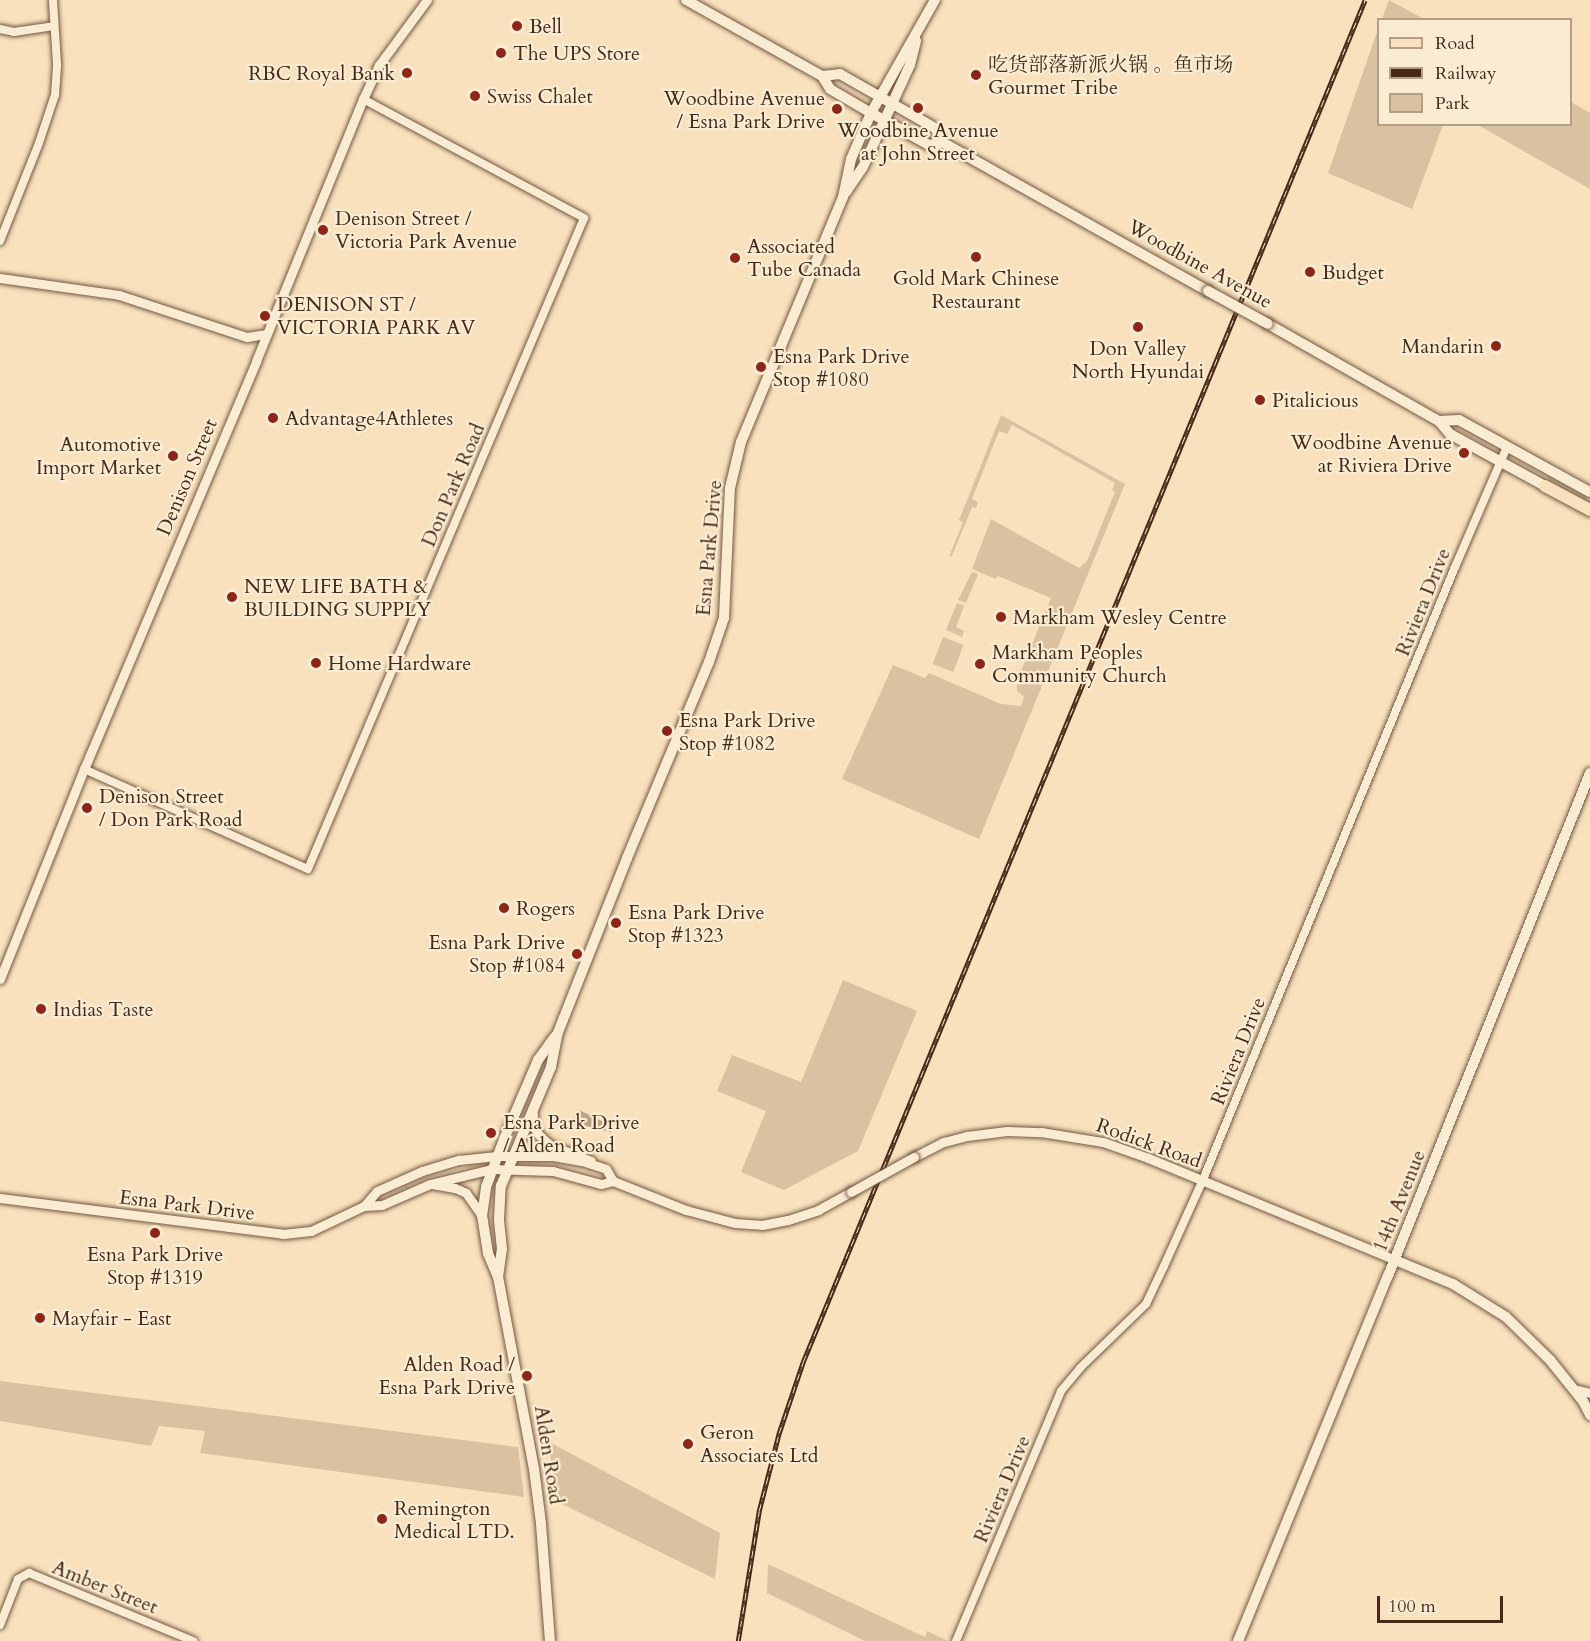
<!DOCTYPE html>
<html>
<head>
<meta charset="utf-8">
<style>
  body { margin:0 }
  #map { position:relative; width:1590px; height:1641px; overflow:hidden; background:#f8e1bc; font-family:Cardo,"Noto Serif SC",serif }
  div>[style] { position:absolute }
  [style*='--x'] { left:calc(var(--x)*1px); top:calc(var(--y)*1px); width:calc(var(--w)*1px); rotate:calc(var(--a)*1deg) }
  .green>* { inset:0; background:#dac2a0; transform-origin:0 0 }
  .water>* { inset:0; background:#bca284 }
  .roads { filter:drop-shadow(0 0 2px #745741) drop-shadow(0 0 2px #745741) }
  .minor>* { height:8px; margin:-4px; padding:0 4px; transform-origin:4px; border-radius:4px; background:#faecd3 }
  .tertiary>* { height:9px; margin:-4.5px; padding:0 4.5px; transform-origin:4.5px; border-radius:4.5px; background:#faecd3 }
  .secondary>* { height:10px; margin:-5px; padding:0 5px; transform-origin:5px; border-radius:5px; background:#faecd3 }
  .primary>* { height:12px; margin:-6px; padding:0 6px; transform-origin:6px; border-radius:6px; background:#f8e1bc }
  .rail>* { height:4.5px; margin-top:-2.25px; transform-origin:0; background:repeating-linear-gradient(90deg,#faecd3 0 7px,#482918 0 14px); box-sizing:border-box; border-block:2px solid #482918 }
  .bridges { filter:drop-shadow(0 0 2px #745741) drop-shadow(0 0 2px #745741) }
  .tertiary-bridge>* { height:9px; margin:-4.5px; padding:0 4.5px; transform-origin:4.5px; border-radius:4.5px; background:#faecd3 }
  .secondary-bridge>* { height:10px; margin:-5px; padding:0 5px; transform-origin:5px; border-radius:5px; background:#faecd3 }
  .dots>* { width:16px; height:16px; translate:-50% -50%; box-sizing:border-box; border:3px solid #faecd3; border-radius:50% }
  span { translate:-50% -50%; white-space:nowrap; text-align:center; line-height:1.15; -webkit-text-stroke:4.5px #faecd3; paint-order:stroke }
  .poi-label { font-size:20px; color:#482918 }
  .left { translate:0 -50%; text-align:left }
  .right { translate:-100% -50%; text-align:right }
  .street-label { font-size:20px; color:#482918 }
  .legend { position:absolute; left:1377px; top:18px; width:195px; height:108px; box-sizing:border-box; background:#faecd3; border:2px solid #b39e88; margin:0; padding:8px 10px; list-style:none; font-size:18px; color:#482918 }
  .legend li { display:flex; align-items:center; gap:12px; height:30px }
  .legend b { width:30px; border:2px solid #b39e88 }
  .scale { position:absolute; left:1377px; top:1596px; width:126px; height:27px; box-sizing:border-box; border:3px solid #482918; border-top:0; padding-left:8px; font-size:18px; line-height:21px; white-space:nowrap; color:#482918; -webkit-text-stroke:4px #faecd3; paint-order:stroke }
</style>
</head>
<body>
<div id="map">
  <div class="green">
    <i style="clip-path:polygon(1389px 0,1424px 19px,1382px 19px)"></i>
    <i style="clip-path:polygon(1378px 29px,1378px 124px,1443px 125px,1412px 209px,1328px 173px)"></i>
    <i style="clip-path:polygon(1571px 102px,1590px 113px,1590px 189px,1478px 125px,1570px 124px)"></i>
    <i style="clip-path:polygon(1001px 415px,1125px 484px,979px 839px,842px 779px,893px 665px,925px 678px,929px 673px,1001px 704px,1021px 706px,1024px 697px,1017px 691px,1017px 681px,1051px 598px,998px 576px,996px 579px,972px 569px,991px 519px,1079px 568px,1087px 561px,1115px 492px,1112px 490px,1115px 483px,1012px 425px,1007px 434px,999px 431px,972px 499px,978px 502px,976px 508px,972px 507px,952px 556px,949px 557px,963px 522px,959px 520px)"></i>
    <i style="clip-path:polygon(972px 572px,978px 574px,966px 603px,958px 600px)"></i>
    <i style="clip-path:polygon(957px 603px,964px 606px,956px 627px,964px 631px,962px 637px,946px 630px)"></i>
    <i style="left:943px;top:637px;width:22px;height:29px;rotate:21deg"></i>
    <i style="clip-path:polygon(843px 980px,917px 1011px,858px 1151px,784px 1190px,741px 1172px,766px 1111px,717px 1091px,732px 1055px,801px 1082px)"></i>
    <i style="clip-path:polygon(0 1381px,518px 1447px,524px 1497px,200px 1453px,205px 1431px,159px 1426px,151px 1446px,0 1421px)"></i>
    <i style="clip-path:polygon(549px 1442px,720px 1533px,715px 1579px,556px 1501px)"></i>
    <i style="clip-path:polygon(768px 1564px,925px 1637px,927px 1631px,948px 1641px,865px 1641px,767px 1593px)"></i>
  </div>
  <div class="water">
    <i style="clip-path:polygon(579px 1110px,612px 1126px,611px 1132px,573px 1123px,572px 1118px,576px 1117px)"></i>
  </div>
  <div class="roads">
    <div class="minor">
      <i style="--x:0;--y:29;--w:14;--a:12"></i>
      <i style="--x:14;--y:32;--w:40;--a:-8.5"></i>
      <i style="--x:0;--y:241;--w:105;--a:-68.3"></i>
      <i style="--x:39;--y:143;--w:51;--a:-71.6"></i>
      <i style="--x:55;--y:95;--w:31;--a:-86"></i>
      <i style="--x:57;--y:64;--w:64;--a:-93.6"></i>
      <i style="--x:84;--y:769;--w:245;--a:24.1"></i>
      <i style="--x:308;--y:869;--w:707;--a:-67.02"></i>
      <i style="--x:584;--y:218;--w:251;--a:-151.7"></i>
      <i style="--x:0;--y:1625;--w:49;--a:-68.6"></i>
      <i style="--x:18;--y:1579;--w:13;--a:-29"></i>
      <i style="--x:29;--y:1573;--w:178;--a:22.5"></i>
      <i style="--x:956;--y:1641;--w:271;--a:-67.2"></i>
      <i style="--x:1061;--y:1391;--w:30;--a:-50"></i>
      <i style="--x:1080;--y:1368;--w:92;--a:-44.1"></i>
      <i style="--x:1146;--y:1304;--w:42;--a:-64.7"></i>
      <i style="--x:1164;--y:1266;--w:92;--a:-65.7"></i>
      <i style="--x:1202;--y:1182;--w:665;--a:-67.64"></i>
      <i style="--x:1455;--y:567;--w:131;--a:-66.6"></i>
    </div>
    <div class="tertiary">
      <i style="--x:0;--y:278;--w:120;--a:8.1"></i>
      <i style="--x:119;--y:295;--w:135;--a:18.2"></i>
      <i style="--x:247;--y:337;--w:20;--a:-9"></i>
      <i style="--x:0;--y:979;--w:226;--a:-68.2"></i>
      <i style="--x:84;--y:769;--w:443;--a:-67.1"></i>
      <i style="--x:256;--y:361;--w:283;--a:-67.8"></i>
      <i style="--x:363;--y:99;--w:38;--a:-65"></i>
      <i style="--x:379;--y:65;--w:81;--a:-53.6"></i>
      <i style="--x:533;--y:1114;--w:10;--a:96"></i>
      <i style="--x:532;--y:1124;--w:13;--a:58"></i>
      <i style="--x:539;--y:1135;--w:15;--a:42"></i>
      <i style="--x:550;--y:1145;--w:44;--a:21.3"></i>
      <i style="--x:914;--y:1157;--w:34;--a:-27"></i>
      <i style="--x:944;--y:1142;--w:24;--a:-15"></i>
      <i style="--x:967;--y:1136;--w:40;--a:-7.1"></i>
      <i style="--x:1007;--y:1131;--w:34;--a:2"></i>
      <i style="--x:1041;--y:1132;--w:63;--a:9.2"></i>
      <i style="--x:1103;--y:1142;--w:48;--a:19.6"></i>
      <i style="--x:1148;--y:1158;--w:267;--a:22.4"></i>
      <i style="--x:432;--y:1184;--w:23;--a:10"></i>
      <i style="--x:455;--y:1188;--w:12;--a:24"></i>
      <i style="--x:466;--y:1193;--w:28;--a:55"></i>
      <i style="--x:0;--y:1198;--w:285;--a:7.2"></i>
      <i style="--x:283;--y:1234;--w:28;--a:-6"></i>
      <i style="--x:311;--y:1231;--w:59;--a:-25.3"></i>
      <i style="--x:364;--y:1206;--w:18;--a:-3"></i>
      <i style="--x:382;--y:1205;--w:52;--a:-23.6"></i>
      <i style="--x:430;--y:1184;--w:64;--a:-13.6"></i>
      <i style="--x:492;--y:1169;--w:61;--a:1.9"></i>
      <i style="--x:553;--y:1171;--w:50;--a:15.2"></i>
      <i style="--x:601;--y:1184;--w:12;--a:-14"></i>
      <i style="--x:364;--y:1206;--w:20;--a:-49"></i>
      <i style="--x:377;--y:1191;--w:49;--a:-24"></i>
      <i style="--x:422;--y:1171;--w:39;--a:-17"></i>
      <i style="--x:459;--y:1160;--w:38;--a:-6"></i>
      <i style="--x:497;--y:1156;--w:56;--a:0"></i>
      <i style="--x:553;--y:1156;--w:29;--a:10"></i>
      <i style="--x:582;--y:1161;--w:25;--a:18"></i>
      <i style="--x:606;--y:1169;--w:14;--a:60"></i>
      <i style="--x:613;--y:1181;--w:79;--a:21.7"></i>
      <i style="--x:686;--y:1210;--w:51;--a:14.9"></i>
      <i style="--x:735;--y:1223;--w:27;--a:4"></i>
      <i style="--x:762;--y:1225;--w:26;--a:-11"></i>
      <i style="--x:788;--y:1220;--w:32;--a:-18"></i>
      <i style="--x:818;--y:1210;--w:38;--a:-29"></i>
      <i style="--x:1573;--y:1389;--w:17;--a:13"></i>
    </div>
    <div class="secondary">
      <i style="--x:686;--y:0;--w:156;--a:29.2"></i>
      <i style="--x:822;--y:76;--w:15;--a:58"></i>
      <i style="--x:830;--y:89;--w:48;--a:30.3"></i>
      <i style="--x:871;--y:113;--w:66;--a:28.9"></i>
      <i style="--x:929;--y:145;--w:13;--a:-13"></i>
      <i style="--x:822;--y:76;--w:18;--a:-6"></i>
      <i style="--x:840;--y:74;--w:109;--a:29.6"></i>
      <i style="--x:935;--y:128;--w:16;--a:63"></i>
      <i style="--x:942;--y:142;--w:305;--a:29.3"></i>
      <i style="--x:846;--y:192;--w:30;--a:-56"></i>
      <i style="--x:863;--y:167;--w:112;--a:-65.3"></i>
      <i style="--x:910;--y:65;--w:25;--a:-76"></i>
      <i style="--x:1268;--y:324;--w:197;--a:29.6"></i>
      <i style="--x:1439;--y:421;--w:17;--a:50"></i>
      <i style="--x:1450;--y:434;--w:108;--a:28.7"></i>
      <i style="--x:1439;--y:421;--w:20;--a:-3"></i>
      <i style="--x:1459;--y:420;--w:149;--a:28.8"></i>
      <i style="--x:1395;--y:1260;--w:63;--a:22.5"></i>
      <i style="--x:1453;--y:1284;--w:62;--a:31.9"></i>
      <i style="--x:1506;--y:1317;--w:62;--a:44.3"></i>
      <i style="--x:1550;--y:1360;--w:53;--a:51.2"></i>
      <i style="--x:1583;--y:1401;--w:16;--a:63"></i>
      <i style="--x:498;--y:1277;--w:28;--a:-82"></i>
      <i style="--x:502;--y:1249;--w:30;--a:-96"></i>
      <i style="--x:499;--y:1219;--w:33;--a:-87"></i>
      <i style="--x:501;--y:1186;--w:129;--a:-67.2"></i>
      <i style="--x:551;--y:1067;--w:33;--a:-79"></i>
      <i style="--x:557;--y:1035;--w:190;--a:-68.4"></i>
      <i style="--x:627;--y:858;--w:212;--a:-67.3"></i>
      <i style="--x:709;--y:662;--w:46;--a:-71.2"></i>
      <i style="--x:724;--y:618;--w:130;--a:-87.4"></i>
      <i style="--x:730;--y:488;--w:47;--a:-76.6"></i>
      <i style="--x:741;--y:442;--w:265;--a:-67.4"></i>
      <i style="--x:843;--y:197;--w:39;--a:-78"></i>
      <i style="--x:851;--y:159;--w:50;--a:-66.5"></i>
      <i style="--x:871;--y:113;--w:130;--a:-60.5"></i>
      <i style="--x:550;--y:1641;--w:118;--a:-94.4"></i>
      <i style="--x:541;--y:1523;--w:54;--a:-97.4"></i>
      <i style="--x:534;--y:1469;--w:195;--a:-100.6"></i>
      <i style="--x:498;--y:1277;--w:26;--a:-113"></i>
      <i style="--x:488;--y:1253;--w:37;--a:-99"></i>
      <i style="--x:482;--y:1216;--w:29;--a:-82"></i>
      <i style="--x:486;--y:1187;--w:51;--a:-69.4"></i>
      <i style="--x:504;--y:1139;--w:86;--a:-66.7"></i>
      <i style="--x:538;--y:1060;--w:29;--a:-54"></i>
      <i style="--x:1238;--y:1641;--w:395;--a:-67.7"></i>
      <i style="--x:1388;--y:1276;--w:542;--a:-68.12"></i>
    </div>
    <div class="primary">
      <i style="--x:1545;--y:486;--w:51;--a:28.1"></i>
    </div>
  </div>
  <div class="rail">
    <i style="--x:738;--y:1641;--w:132;--a:-80.8"></i>
    <i style="--x:759;--y:1511;--w:81;--a:-75.6"></i>
    <i style="--x:779;--y:1433;--w:75;--a:-71.3"></i>
    <i style="--x:803;--y:1362;--w:1473;--a:-67.58"></i>
  </div>
  <div class="bridges">
    <div class="tertiary-bridge">
      <i style="--x:851;--y:1192;--w:72;--a:-29.1"></i>
    </div>
    <div class="secondary-bridge">
      <i style="--x:1208;--y:291;--w:68;--a:28.8"></i>
    </div>
  </div>
  <div class="dots">
    <i style="left:517px;top:26px;background:#8f2418"></i>
    <i style="left:501px;top:53px;background:#8f2418"></i>
    <i style="left:407px;top:73px;background:#8f2418"></i>
    <i style="left:976px;top:75px;background:#8f2418"></i>
    <i style="left:475px;top:96px;background:#8f2418"></i>
    <i style="left:918px;top:108px;background:#8f2418"></i>
    <i style="left:837px;top:109px;background:#8f2418"></i>
    <i style="left:323px;top:230px;background:#8f2418"></i>
    <i style="left:976px;top:257px;background:#8f2418"></i>
    <i style="left:735px;top:258px;background:#8f2418"></i>
    <i style="left:1310px;top:272px;background:#8f2418"></i>
    <i style="left:265px;top:316px;background:#8f2418"></i>
    <i style="left:1138px;top:327px;background:#8f2418"></i>
    <i style="left:1496px;top:346px;background:#8f2418"></i>
    <i style="left:761px;top:367px;background:#8f2418"></i>
    <i style="left:1260px;top:400px;background:#8f2418"></i>
    <i style="left:273px;top:418px;background:#8f2418"></i>
    <i style="left:1464px;top:453px;background:#8f2418"></i>
    <i style="left:173px;top:456px;background:#8f2418"></i>
    <i style="left:232px;top:597px;background:#8f2418"></i>
    <i style="left:1001px;top:617px;background:#8f2418"></i>
    <i style="left:316px;top:663px;background:#8f2418"></i>
    <i style="left:980px;top:664px;background:#8f2418"></i>
    <i style="left:667px;top:731px;background:#8f2418"></i>
    <i style="left:87px;top:808px;background:#8f2418"></i>
    <i style="left:504px;top:908px;background:#8f2418"></i>
    <i style="left:616px;top:923px;background:#8f2418"></i>
    <i style="left:577px;top:954px;background:#8f2418"></i>
    <i style="left:41px;top:1009px;background:#8f2418"></i>
    <i style="left:491px;top:1133px;background:#8f2418"></i>
    <i style="left:155px;top:1233px;background:#8f2418"></i>
    <i style="left:40px;top:1318px;background:#8f2418"></i>
    <i style="left:527px;top:1376px;background:#8f2418"></i>
    <i style="left:688px;top:1444px;background:#8f2418"></i>
    <i style="left:382px;top:1519px;background:#8f2418"></i>
  </div>
  <div class="poi-label">
    <span class="left" style="left:529px;top:26px">Bell</span>
    <span class="left" style="left:513px;top:53px">The UPS Store</span>
    <span class="left" style="left:988px;top:76px">吃货部落新派火锅 。鱼市场<br>Gourmet Tribe</span>
    <span class="right" style="left:395px;top:73px">RBC Royal Bank</span>
    <span class="left" style="left:487px;top:96px">Swiss Chalet</span>
    <span class="right" style="left:825px;top:110px">Woodbine Avenue<br>/ Esna Park Drive</span>
    <span style="left:918px;top:142px">Woodbine Avenue<br>at John Street</span>
    <span class="left" style="left:335px;top:230px">Denison Street /<br>Victoria Park Avenue</span>
    <span class="left" style="left:747px;top:258px">Associated<br>Tube Canada</span>
    <span class="left" style="left:1322px;top:272px">Budget</span>
    <span style="left:976px;top:290px">Gold Mark Chinese<br>Restaurant</span>
    <span class="left" style="left:277px;top:316px">DENISON ST /<br>VICTORIA PARK AV</span>
    <span class="right" style="left:1484px;top:346px">Mandarin</span>
    <span style="left:1138px;top:360px">Don Valley<br>North Hyundai</span>
    <span class="left" style="left:773px;top:368px">Esna Park Drive<br>Stop #1080</span>
    <span class="left" style="left:1272px;top:400px">Pitalicious</span>
    <span class="left" style="left:285px;top:418px">Advantage4Athletes</span>
    <span class="right" style="left:1452px;top:454px">Woodbine Avenue<br>at Riviera Drive</span>
    <span class="right" style="left:161px;top:456px">Automotive<br>Import Market</span>
    <span class="left" style="left:244px;top:598px">NEW LIFE BATH &amp;<br>BUILDING SUPPLY</span>
    <span class="left" style="left:1013px;top:617px">Markham Wesley Centre</span>
    <span class="left" style="left:992px;top:664px">Markham Peoples<br>Community Church</span>
    <span class="left" style="left:328px;top:663px">Home Hardware</span>
    <span class="left" style="left:679px;top:732px">Esna Park Drive<br>Stop #1082</span>
    <span class="left" style="left:99px;top:808px">Denison Street<br>/ Don Park Road</span>
    <span class="left" style="left:516px;top:908px">Rogers</span>
    <span class="left" style="left:628px;top:924px">Esna Park Drive<br>Stop #1323</span>
    <span class="right" style="left:565px;top:954px">Esna Park Drive<br>Stop #1084</span>
    <span class="left" style="left:53px;top:1009px">Indias Taste</span>
    <span class="left" style="left:503px;top:1134px">Esna Park Drive<br>/ Alden Road</span>
    <span style="left:155px;top:1266px">Esna Park Drive<br>Stop #1319</span>
    <span class="left" style="left:52px;top:1318px">Mayfair - East</span>
    <span class="right" style="left:515px;top:1376px">Alden Road /<br>Esna Park Drive</span>
    <span class="left" style="left:700px;top:1444px">Geron<br>Associates Ltd</span>
    <span class="left" style="left:394px;top:1520px">Remington<br>Medical LTD.</span>
  </div>
  <div class="street-label">
    <span style="left:1200px;top:264px;rotate:29deg">Woodbine Avenue</span>
    <span style="left:187px;top:477px;rotate:-67deg">Denison Street</span>
    <span style="left:453px;top:485px;rotate:-67deg">Don Park Road</span>
    <span style="left:709px;top:548px;rotate:-85deg">Esna Park Drive</span>
    <span style="left:1423px;top:602px;rotate:-68deg">Riviera Drive</span>
    <span style="left:1238px;top:1051px;rotate:-68deg">Riviera Drive</span>
    <span style="left:1149px;top:1143px;rotate:20deg">Rodick Road</span>
    <span style="left:1399px;top:1201px;rotate:-68deg">14th Avenue</span>
    <span style="left:187px;top:1205px;rotate:7deg">Esna Park Drive</span>
    <span style="left:549px;top:1455px;rotate:81deg">Alden Road</span>
    <span style="left:1002px;top:1489px;rotate:-67deg">Riviera Drive</span>
    <span style="left:105px;top:1587px;rotate:22deg">Amber Street</span>
  </div>
  <ul class="legend">
  <li><b style="height:8px;background:#f8e1bc"></b>Road</li>
  <li><b style="height:8px;background:#482918"></b>Railway</li>
  <li><b style="height:16px;background:#dac2a0"></b>Park</li>
  </ul>
  <div class="scale">100 m</div>
</div>
</body>
</html>
